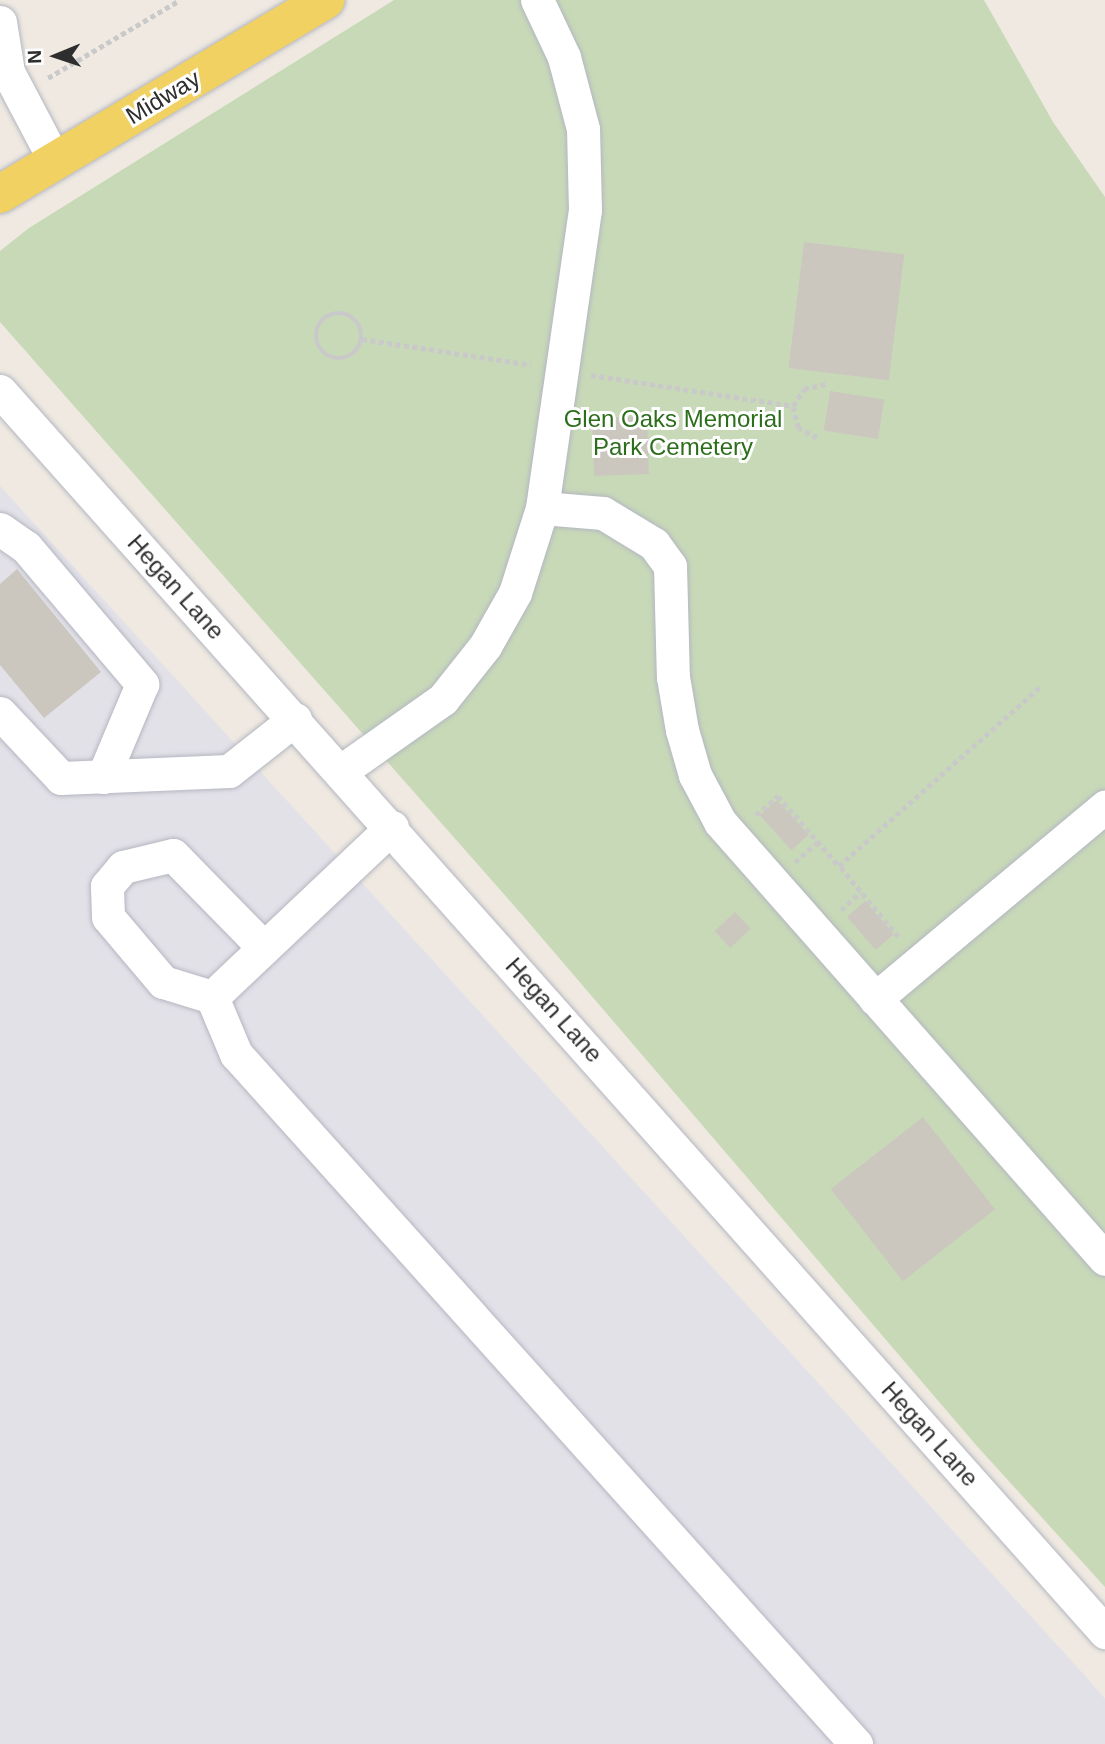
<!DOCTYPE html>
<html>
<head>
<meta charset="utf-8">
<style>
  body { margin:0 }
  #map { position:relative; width:1105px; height:1744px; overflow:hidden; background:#efe9e1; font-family:Arial,sans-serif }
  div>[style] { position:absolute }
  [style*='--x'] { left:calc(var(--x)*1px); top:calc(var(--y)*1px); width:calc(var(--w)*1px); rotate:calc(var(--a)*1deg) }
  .industrial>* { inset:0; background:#e3e1e8 }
  .cemetery>* { inset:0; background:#c8d9b8 }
  .building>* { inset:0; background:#cbc7bf; transform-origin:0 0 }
  .path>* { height:4.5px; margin-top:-2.25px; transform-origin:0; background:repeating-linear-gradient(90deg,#c9c9c9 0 5px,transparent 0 8.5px) }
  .path>.ring { margin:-2.25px; padding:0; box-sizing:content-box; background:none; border:4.5px solid #c9c9c9; border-radius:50% }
  .roads { filter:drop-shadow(0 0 2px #b4b7c1) drop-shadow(0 0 2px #b4b7c1) }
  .minor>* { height:33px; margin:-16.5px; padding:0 16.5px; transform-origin:16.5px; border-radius:16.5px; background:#fff }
  .major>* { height:38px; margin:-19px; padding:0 19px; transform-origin:19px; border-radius:19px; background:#f2d163 }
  span { translate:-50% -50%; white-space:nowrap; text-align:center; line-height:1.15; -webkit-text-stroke:6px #fff; paint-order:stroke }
  .street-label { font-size:24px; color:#2e2e2e }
  .park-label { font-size:24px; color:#2c6e1b }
  .north { position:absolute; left:21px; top:21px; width:70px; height:70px; -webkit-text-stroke:5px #fff; paint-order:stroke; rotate:268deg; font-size:19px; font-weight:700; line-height:28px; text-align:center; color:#2e2e2e }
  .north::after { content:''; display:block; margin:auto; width:24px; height:32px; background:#2e2e2e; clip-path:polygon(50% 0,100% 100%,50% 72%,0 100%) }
</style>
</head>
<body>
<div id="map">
  <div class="industrial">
    <i style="clip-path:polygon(0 486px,1088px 1679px,1105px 1699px,1105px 1744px,0 1744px)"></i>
  </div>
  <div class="cemetery">
    <i style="clip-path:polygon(394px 0,984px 0,1053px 122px,1105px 197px,1105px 1587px,976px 1445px,524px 917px,0 322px,0 251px,29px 228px)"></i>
  </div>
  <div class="building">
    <i style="left:804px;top:242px;width:101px;height:127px;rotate:7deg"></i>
    <i style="left:830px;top:391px;width:55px;height:40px;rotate:9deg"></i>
    <i style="left:647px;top:416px;width:58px;height:55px;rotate:88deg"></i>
    <i style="clip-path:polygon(17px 569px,101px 672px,44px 718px,0 665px,0 584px)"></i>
    <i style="left:777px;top:800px;width:47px;height:23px;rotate:48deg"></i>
    <i style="left:865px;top:901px;width:44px;height:24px;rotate:49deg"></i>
    <i style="left:735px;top:912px;width:23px;height:28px;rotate:47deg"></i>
    <i style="left:923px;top:1117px;width:117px;height:117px;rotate:52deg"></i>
  </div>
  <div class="path">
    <i style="--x:48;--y:78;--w:153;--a:-30.6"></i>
    <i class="ring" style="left:316px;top:313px;width:41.5px;height:41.5px"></i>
    <i style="--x:362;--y:339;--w:171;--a:8.7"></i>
    <i style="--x:591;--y:375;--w:204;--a:8.7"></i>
    <i style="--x:817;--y:438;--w:21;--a:-152"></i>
    <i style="--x:798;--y:428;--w:23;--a:-103"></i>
    <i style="--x:793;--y:406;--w:20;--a:-57"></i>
    <i style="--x:804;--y:389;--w:22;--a:-13"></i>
    <i style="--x:756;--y:815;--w:29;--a:-41"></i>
    <i style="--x:778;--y:796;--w:93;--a:48.9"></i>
    <i style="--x:795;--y:862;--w:30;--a:-41"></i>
    <i style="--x:841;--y:910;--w:27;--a:-42"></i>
    <i style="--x:898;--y:937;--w:92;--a:-129.7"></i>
    <i style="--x:839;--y:866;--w:272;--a:-41.7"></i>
  </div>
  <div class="roads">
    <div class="minor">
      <i style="--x:0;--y:22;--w:51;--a:80.9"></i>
      <i style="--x:8;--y:72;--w:101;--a:62.2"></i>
      <i style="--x:0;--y:391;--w:1662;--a:48.32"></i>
      <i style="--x:542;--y:508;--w:61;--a:4.7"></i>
      <i style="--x:603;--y:513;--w:60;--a:31.3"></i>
      <i style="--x:654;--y:544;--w:27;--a:54"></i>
      <i style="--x:670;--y:566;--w:111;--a:88.5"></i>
      <i style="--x:673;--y:677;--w:54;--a:80.4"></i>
      <i style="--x:682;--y:730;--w:47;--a:73.9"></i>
      <i style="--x:695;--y:775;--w:53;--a:62"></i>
      <i style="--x:720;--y:822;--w:582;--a:48.62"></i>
      <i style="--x:0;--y:529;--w:32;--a:35"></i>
      <i style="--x:26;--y:547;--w:180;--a:49.7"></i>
      <i style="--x:142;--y:684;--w:101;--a:112.8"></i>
      <i style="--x:0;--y:713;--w:89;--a:46.8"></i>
      <i style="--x:61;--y:778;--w:168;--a:-2.4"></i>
      <i style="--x:229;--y:771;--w:84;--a:-38.2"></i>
      <i style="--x:341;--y:771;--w:125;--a:-35.2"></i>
      <i style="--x:443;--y:699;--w:68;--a:-51.6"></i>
      <i style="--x:485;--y:646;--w:61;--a:-60.5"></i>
      <i style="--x:515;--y:593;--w:89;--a:-72.4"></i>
      <i style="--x:542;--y:508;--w:301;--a:-81.8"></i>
      <i style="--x:585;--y:210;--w:81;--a:-91.4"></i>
      <i style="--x:583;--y:129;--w:74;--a:-104.8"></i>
      <i style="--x:564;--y:57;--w:63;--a:-115.3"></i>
      <i style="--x:392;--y:827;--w:248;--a:136.6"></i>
      <i style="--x:212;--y:997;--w:62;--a:67.2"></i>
      <i style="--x:236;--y:1054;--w:928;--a:48.06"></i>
      <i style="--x:212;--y:997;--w:51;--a:-163"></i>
      <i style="--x:163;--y:982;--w:85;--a:-130.2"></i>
      <i style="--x:108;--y:917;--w:31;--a:-92"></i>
      <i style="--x:107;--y:886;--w:25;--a:-50"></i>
      <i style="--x:123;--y:867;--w:51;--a:-13.5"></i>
      <i style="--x:173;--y:855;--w:130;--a:45.6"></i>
      <i style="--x:875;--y:999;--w:300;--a:-39.9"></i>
    </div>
    <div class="major">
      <i style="--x:0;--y:194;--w:379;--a:-30.8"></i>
    </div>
  </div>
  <div class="street-label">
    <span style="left:163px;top:97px;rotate:-31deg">Midway</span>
    <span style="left:176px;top:587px;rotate:48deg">Hegan Lane</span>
    <span style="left:554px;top:1010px;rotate:48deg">Hegan Lane</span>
    <span style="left:930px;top:1434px;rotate:48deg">Hegan Lane</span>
  </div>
  <div class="park-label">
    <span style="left:673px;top:433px">Glen Oaks Memorial<br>Park Cemetery</span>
  </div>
  <div class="north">N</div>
</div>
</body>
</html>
